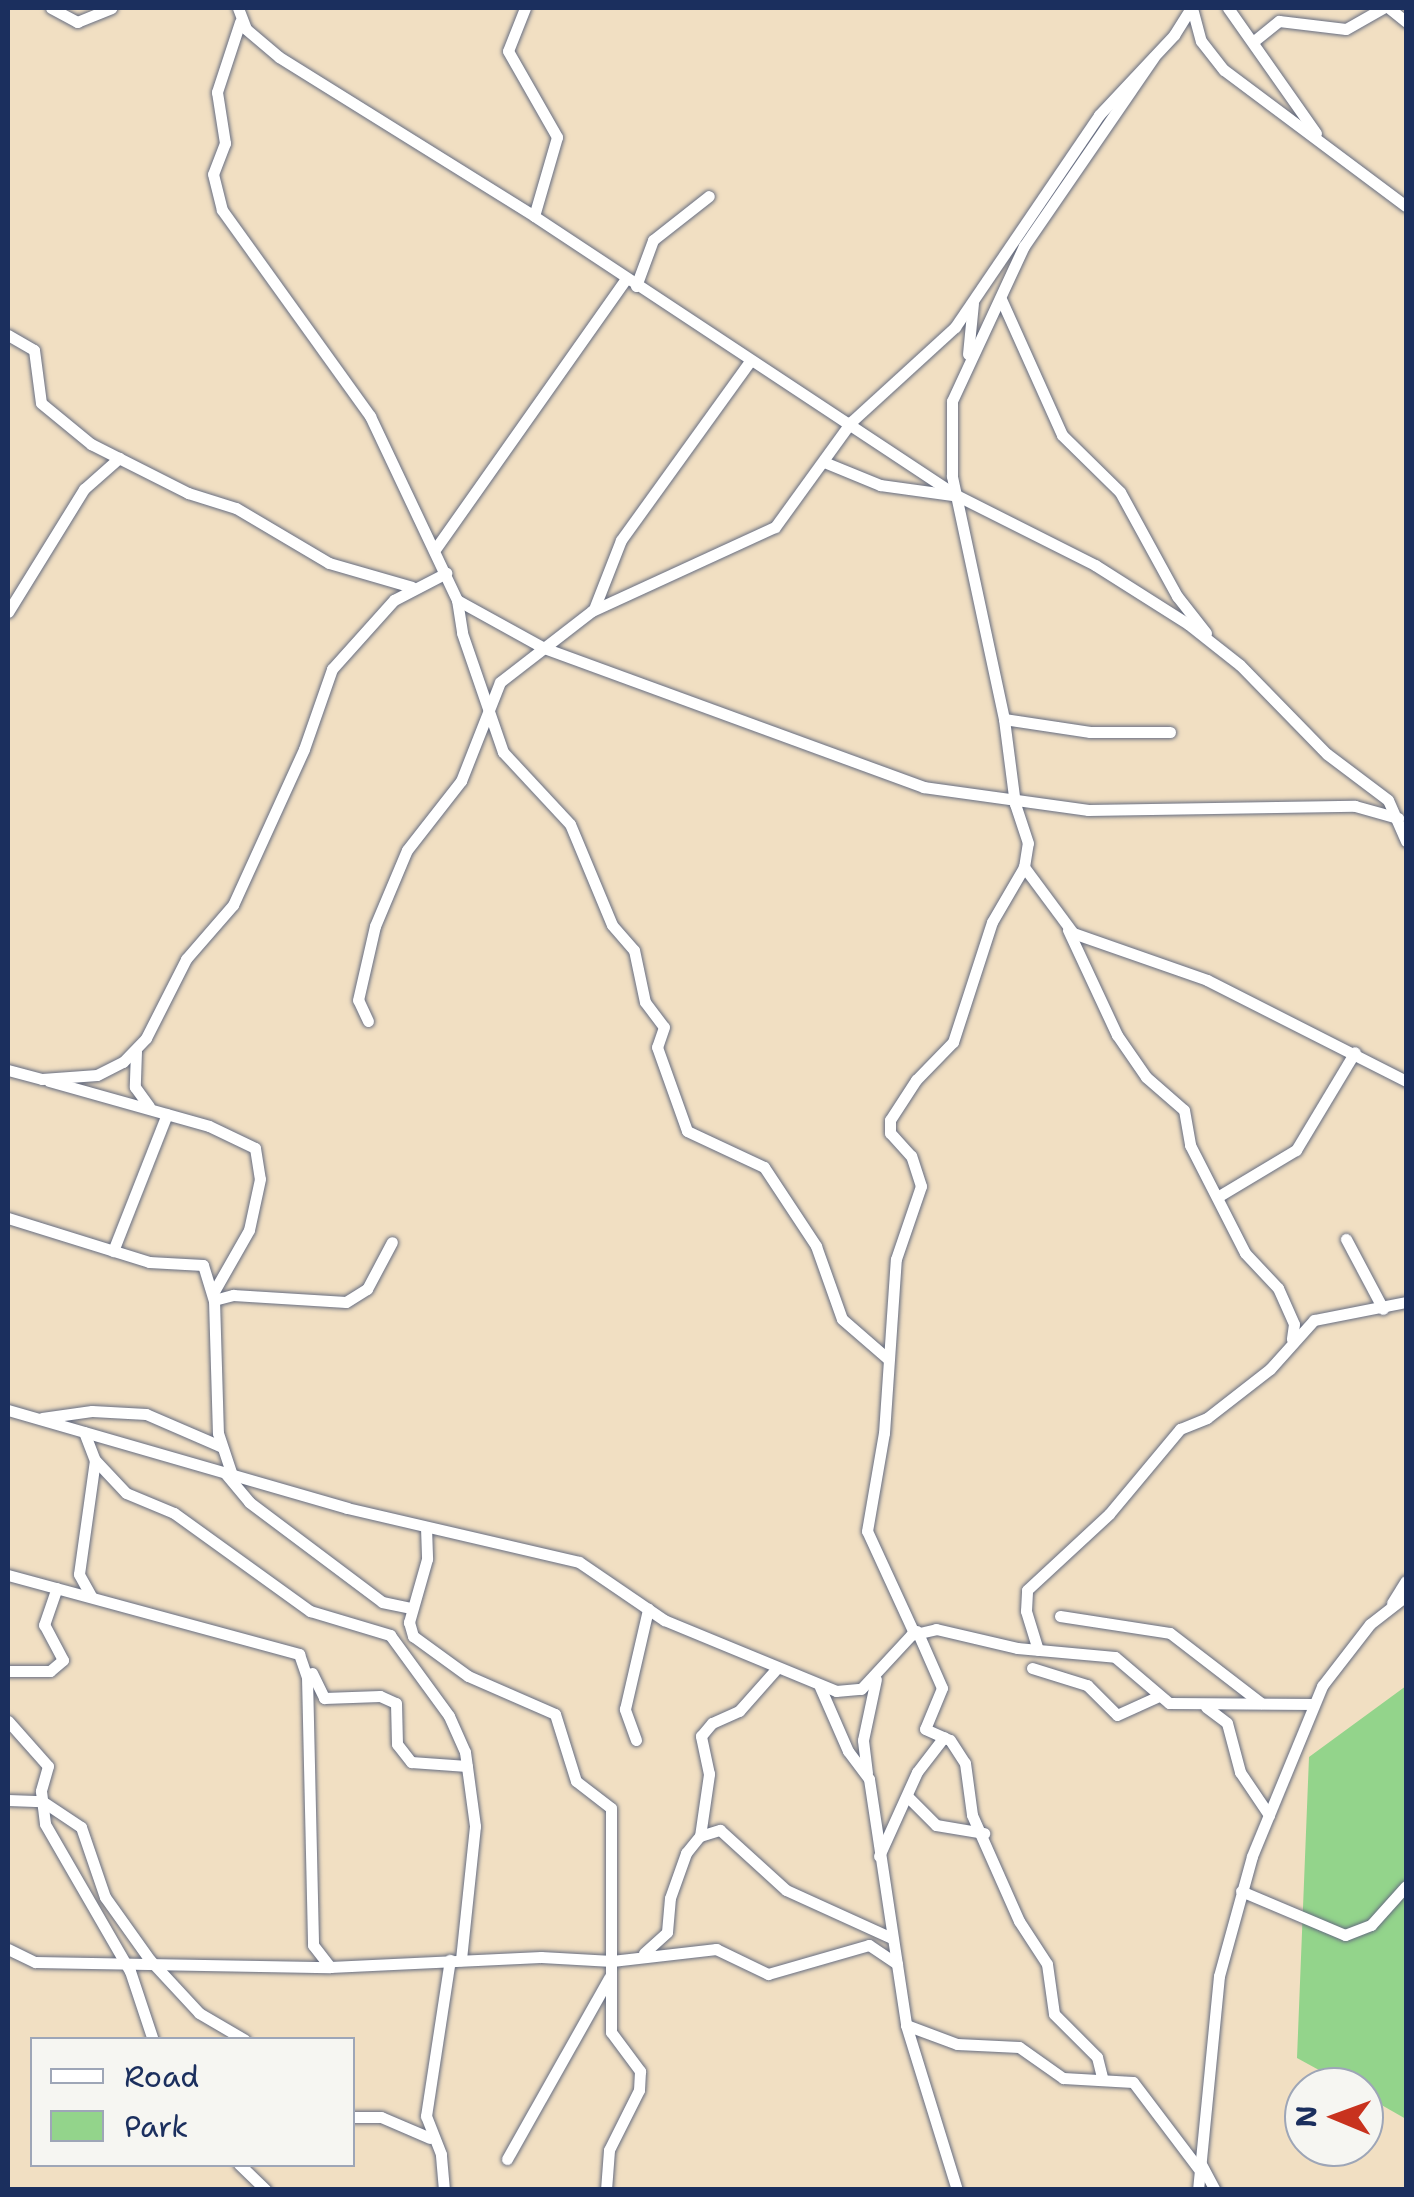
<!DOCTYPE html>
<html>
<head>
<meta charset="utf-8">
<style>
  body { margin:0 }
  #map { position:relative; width:1414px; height:2197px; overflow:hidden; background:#f1dfc2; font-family:"Shantell Sans",sans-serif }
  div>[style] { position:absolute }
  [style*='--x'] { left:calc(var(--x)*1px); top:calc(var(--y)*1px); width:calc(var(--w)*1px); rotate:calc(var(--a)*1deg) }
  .green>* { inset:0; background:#93d48b }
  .roads { filter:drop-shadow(0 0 2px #666d81) drop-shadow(0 0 2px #666d81) }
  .minor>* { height:11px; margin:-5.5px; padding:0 5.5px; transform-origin:5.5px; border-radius:5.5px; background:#fff }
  span { translate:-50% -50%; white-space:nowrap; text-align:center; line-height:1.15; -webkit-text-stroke:8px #f6f6f2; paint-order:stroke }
  .frame { position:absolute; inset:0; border:10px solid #1b2f5e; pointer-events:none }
  .legend { position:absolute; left:30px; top:2037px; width:325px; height:130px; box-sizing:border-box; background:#f6f6f2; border:2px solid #9ea6b7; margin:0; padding:12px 18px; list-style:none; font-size:30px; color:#1b2f5e }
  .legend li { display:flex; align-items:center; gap:20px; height:50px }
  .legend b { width:50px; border:2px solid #9ea6b7 }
  .north { position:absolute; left:1284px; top:2067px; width:100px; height:100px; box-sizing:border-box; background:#f6f6f2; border:2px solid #9ea6b7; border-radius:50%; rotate:271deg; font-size:28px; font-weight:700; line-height:40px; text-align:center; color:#1b2f5e }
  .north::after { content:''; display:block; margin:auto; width:35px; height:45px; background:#c8321e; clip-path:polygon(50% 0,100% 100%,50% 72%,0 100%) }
</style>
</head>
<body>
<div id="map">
  <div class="green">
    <i style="clip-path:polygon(1406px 1686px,1406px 2119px,1364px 2095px,1364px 2087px,1350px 2087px,1297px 2058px,1309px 1757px)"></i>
  </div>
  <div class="roads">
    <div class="minor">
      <i style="--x:51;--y:8;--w:30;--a:28"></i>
      <i style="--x:77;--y:22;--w:37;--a:-22"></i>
      <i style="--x:238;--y:8;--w:22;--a:69"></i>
      <i style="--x:246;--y:29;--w:43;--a:40.3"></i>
      <i style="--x:279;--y:57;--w:301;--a:31.9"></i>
      <i style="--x:534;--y:216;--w:506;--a:33.47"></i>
      <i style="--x:956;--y:495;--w:156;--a:26.7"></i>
      <i style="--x:1095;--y:565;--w:110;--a:32.4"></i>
      <i style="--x:1188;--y:624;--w:66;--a:38.3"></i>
      <i style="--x:1240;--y:665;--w:124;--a:45.7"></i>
      <i style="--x:1327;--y:754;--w:76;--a:37"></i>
      <i style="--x:1388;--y:800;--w:45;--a:66.3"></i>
      <i style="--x:525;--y:8;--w:46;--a:111.6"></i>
      <i style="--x:508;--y:51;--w:99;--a:60.3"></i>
      <i style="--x:557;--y:137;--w:82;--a:106.2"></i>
      <i style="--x:1192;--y:8;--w:34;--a:75"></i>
      <i style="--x:1201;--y:41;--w:37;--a:52"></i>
      <i style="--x:1224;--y:70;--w:227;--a:36.8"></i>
      <i style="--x:1228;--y:8;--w:153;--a:54.9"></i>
      <i style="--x:1389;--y:8;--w:22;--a:39"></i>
      <i style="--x:240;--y:22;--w:74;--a:108.2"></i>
      <i style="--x:217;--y:92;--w:52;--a:81.1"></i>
      <i style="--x:225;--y:143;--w:33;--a:111"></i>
      <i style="--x:213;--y:174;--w:37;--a:76"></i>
      <i style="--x:222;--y:210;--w:254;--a:54.3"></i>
      <i style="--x:370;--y:416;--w:204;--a:64.7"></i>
      <i style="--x:457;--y:600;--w:33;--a:81"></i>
      <i style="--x:462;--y:633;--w:126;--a:71"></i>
      <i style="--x:503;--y:752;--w:98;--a:47.1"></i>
      <i style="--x:570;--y:824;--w:109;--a:67.4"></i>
      <i style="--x:612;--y:925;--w:33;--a:49"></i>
      <i style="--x:634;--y:950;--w:53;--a:78.1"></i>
      <i style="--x:645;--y:1002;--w:31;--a:53"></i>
      <i style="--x:664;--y:1027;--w:21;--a:109"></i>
      <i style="--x:657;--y:1047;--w:89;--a:70.3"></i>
      <i style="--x:687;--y:1131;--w:85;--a:25.1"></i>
      <i style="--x:764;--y:1167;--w:95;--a:56.6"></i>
      <i style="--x:816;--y:1246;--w:77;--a:70.4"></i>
      <i style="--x:842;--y:1319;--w:60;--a:40.9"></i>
      <i style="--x:1254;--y:41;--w:32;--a:-39"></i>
      <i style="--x:1279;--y:21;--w:67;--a:6.8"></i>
      <i style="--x:1346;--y:29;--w:43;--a:-29.6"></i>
      <i style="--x:636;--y:286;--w:49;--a:-69.7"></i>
      <i style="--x:653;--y:240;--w:71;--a:-38.2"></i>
      <i style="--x:1001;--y:299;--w:149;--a:65.8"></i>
      <i style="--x:1062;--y:435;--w:81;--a:44.5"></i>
      <i style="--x:1120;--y:492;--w:119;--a:61.3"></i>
      <i style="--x:1177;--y:596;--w:47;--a:51.9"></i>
      <i style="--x:8;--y:335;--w:30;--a:30"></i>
      <i style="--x:34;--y:350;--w:53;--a:82.5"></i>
      <i style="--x:41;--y:403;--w:65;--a:39.4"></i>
      <i style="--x:91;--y:444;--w:109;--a:26.8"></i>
      <i style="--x:188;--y:493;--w:50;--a:17.4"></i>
      <i style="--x:236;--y:508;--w:108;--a:30.6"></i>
      <i style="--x:329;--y:563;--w:86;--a:16.1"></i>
      <i style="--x:968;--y:354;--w:51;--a:-84.4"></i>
      <i style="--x:824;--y:462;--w:61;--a:22.3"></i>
      <i style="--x:880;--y:485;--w:73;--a:7.9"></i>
      <i style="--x:436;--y:548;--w:328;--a:-54.8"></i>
      <i style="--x:457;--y:600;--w:99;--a:28.9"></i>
      <i style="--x:544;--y:648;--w:404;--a:20.1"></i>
      <i style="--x:923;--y:787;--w:167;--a:7.9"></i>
      <i style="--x:1088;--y:810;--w:267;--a:-0.9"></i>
      <i style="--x:1355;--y:806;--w:45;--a:15.6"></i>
      <i style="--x:594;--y:609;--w:74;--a:-68.6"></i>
      <i style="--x:621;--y:540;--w:221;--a:-54.2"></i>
      <i style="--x:8;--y:612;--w:145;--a:-58.3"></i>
      <i style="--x:84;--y:489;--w:47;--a:-41.5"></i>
      <i style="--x:1004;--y:719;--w:87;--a:8.6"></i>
      <i style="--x:1090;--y:732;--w:80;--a:0"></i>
      <i style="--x:1024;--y:867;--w:82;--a:53.4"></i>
      <i style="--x:1073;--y:933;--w:142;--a:19.3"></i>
      <i style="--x:1207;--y:980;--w:223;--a:26.9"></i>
      <i style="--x:1068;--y:930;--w:116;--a:65"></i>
      <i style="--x:1117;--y:1035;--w:51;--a:55.4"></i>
      <i style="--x:1146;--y:1077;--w:50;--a:41"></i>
      <i style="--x:1184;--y:1110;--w:36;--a:80"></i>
      <i style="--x:1190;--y:1145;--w:121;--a:63"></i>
      <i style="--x:1245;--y:1253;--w:48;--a:46.7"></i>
      <i style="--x:1278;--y:1288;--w:39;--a:66"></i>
      <i style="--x:1294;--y:1324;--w:15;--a:98"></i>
      <i style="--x:368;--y:1021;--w:23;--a:-115"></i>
      <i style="--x:358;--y:1000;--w:76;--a:-77.1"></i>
      <i style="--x:375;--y:926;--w:82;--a:-67.2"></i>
      <i style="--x:407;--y:850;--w:88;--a:-52"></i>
      <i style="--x:461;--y:781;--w:106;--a:-68.5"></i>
      <i style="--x:500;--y:682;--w:116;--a:-37.7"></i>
      <i style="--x:592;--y:611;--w:201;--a:-24.7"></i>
      <i style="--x:775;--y:527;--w:130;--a:-54.1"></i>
      <i style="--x:851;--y:422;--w:141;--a:-42.4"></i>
      <i style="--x:955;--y:327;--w:256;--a:-55.8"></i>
      <i style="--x:1099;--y:115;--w:110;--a:-46.8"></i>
      <i style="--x:1174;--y:35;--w:32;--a:-58"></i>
      <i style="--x:136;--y:1051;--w:36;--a:92"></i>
      <i style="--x:135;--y:1087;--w:24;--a:54"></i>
      <i style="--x:8;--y:1070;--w:35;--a:15"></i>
      <i style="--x:42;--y:1079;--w:55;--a:-4.2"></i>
      <i style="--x:97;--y:1075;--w:29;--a:-27"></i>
      <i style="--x:123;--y:1062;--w:33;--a:-46"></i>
      <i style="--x:146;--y:1038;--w:89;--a:-63.1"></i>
      <i style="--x:186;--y:959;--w:72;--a:-49"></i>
      <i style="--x:233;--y:905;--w:171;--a:-65.5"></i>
      <i style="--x:304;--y:749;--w:85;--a:-70.7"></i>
      <i style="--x:332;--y:669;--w:93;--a:-48.1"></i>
      <i style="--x:394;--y:600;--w:59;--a:-27.4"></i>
      <i style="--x:49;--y:1081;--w:166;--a:15.7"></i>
      <i style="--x:209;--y:1126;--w:51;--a:25.6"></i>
      <i style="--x:255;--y:1148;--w:31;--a:81"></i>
      <i style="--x:260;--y:1179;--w:52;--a:102.2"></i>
      <i style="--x:249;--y:1230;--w:73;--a:119.7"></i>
      <i style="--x:1219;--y:1196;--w:90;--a:-30.9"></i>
      <i style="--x:1296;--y:1150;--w:114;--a:-59"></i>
      <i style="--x:8;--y:1218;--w:148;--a:17.3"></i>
      <i style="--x:149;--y:1262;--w:54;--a:3.2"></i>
      <i style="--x:203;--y:1265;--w:37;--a:73"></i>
      <i style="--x:214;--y:1300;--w:133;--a:88.3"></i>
      <i style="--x:218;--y:1433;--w:44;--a:71.6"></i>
      <i style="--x:1346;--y:1239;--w:79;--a:62.1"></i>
      <i style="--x:113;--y:1251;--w:147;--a:-68.5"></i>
      <i style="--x:214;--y:1300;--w:20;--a:-15"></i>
      <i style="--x:233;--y:1295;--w:113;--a:3.5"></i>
      <i style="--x:346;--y:1302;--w:25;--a:-32"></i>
      <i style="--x:367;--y:1289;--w:53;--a:-62"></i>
      <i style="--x:8;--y:1410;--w:353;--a:16.1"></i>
      <i style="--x:347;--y:1508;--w:238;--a:13.1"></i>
      <i style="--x:579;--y:1562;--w:103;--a:34.3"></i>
      <i style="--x:664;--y:1620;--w:186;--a:22.4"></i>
      <i style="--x:836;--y:1691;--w:25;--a:-5"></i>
      <i style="--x:861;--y:1689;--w:74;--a:-47.2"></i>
      <i style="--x:911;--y:1635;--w:26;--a:-13"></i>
      <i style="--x:936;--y:1629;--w:83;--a:13.2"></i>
      <i style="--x:1017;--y:1648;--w:98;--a:5.2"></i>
      <i style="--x:1115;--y:1657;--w:71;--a:40.4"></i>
      <i style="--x:1169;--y:1703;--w:145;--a:0.4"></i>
      <i style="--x:42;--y:1418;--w:50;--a:-8"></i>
      <i style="--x:92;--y:1411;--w:54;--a:3.2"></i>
      <i style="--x:146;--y:1414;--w:81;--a:23.4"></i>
      <i style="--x:84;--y:1432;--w:30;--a:69"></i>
      <i style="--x:95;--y:1460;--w:45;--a:46.8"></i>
      <i style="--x:126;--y:1493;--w:52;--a:22.6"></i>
      <i style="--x:174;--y:1513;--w:168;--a:35.8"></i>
      <i style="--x:310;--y:1611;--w:84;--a:16.7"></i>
      <i style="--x:390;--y:1635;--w:100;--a:53.9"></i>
      <i style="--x:449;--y:1716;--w:39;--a:66"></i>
      <i style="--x:465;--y:1752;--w:75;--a:82.3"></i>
      <i style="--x:475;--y:1826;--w:135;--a:96"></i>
      <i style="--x:225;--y:1473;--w:38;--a:50"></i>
      <i style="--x:249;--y:1502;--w:166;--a:36.9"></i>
      <i style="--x:382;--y:1602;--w:30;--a:12"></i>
      <i style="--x:426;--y:1527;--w:32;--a:88"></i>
      <i style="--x:427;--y:1559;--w:66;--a:105.9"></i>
      <i style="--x:409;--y:1622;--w:15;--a:74"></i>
      <i style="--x:413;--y:1636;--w:68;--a:36"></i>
      <i style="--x:468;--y:1676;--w:95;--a:23.6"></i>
      <i style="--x:555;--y:1714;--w:70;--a:72.6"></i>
      <i style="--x:576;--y:1781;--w:44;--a:37.6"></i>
      <i style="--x:611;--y:1808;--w:224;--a:90"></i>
      <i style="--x:611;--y:2032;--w:49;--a:53.4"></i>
      <i style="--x:640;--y:2071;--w:19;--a:93"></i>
      <i style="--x:639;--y:2090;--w:67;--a:116.6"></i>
      <i style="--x:609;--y:2150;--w:40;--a:94.3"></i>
      <i style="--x:8;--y:1575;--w:302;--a:15.2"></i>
      <i style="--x:299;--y:1654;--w:24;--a:71"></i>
      <i style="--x:307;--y:1677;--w:268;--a:88.7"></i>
      <i style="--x:313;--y:1945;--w:28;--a:52"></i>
      <i style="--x:91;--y:1596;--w:25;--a:-119"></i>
      <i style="--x:79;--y:1574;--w:115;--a:-82"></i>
      <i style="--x:1392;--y:1603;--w:26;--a:-58"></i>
      <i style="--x:1060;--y:1616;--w:111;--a:8.8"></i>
      <i style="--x:1170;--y:1633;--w:115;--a:37.6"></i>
      <i style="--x:917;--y:1631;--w:62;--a:66.3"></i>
      <i style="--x:942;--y:1688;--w:44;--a:112.5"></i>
      <i style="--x:925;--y:1729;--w:27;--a:24"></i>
      <i style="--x:950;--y:1740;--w:27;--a:57"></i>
      <i style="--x:965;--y:1763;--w:52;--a:82.3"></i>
      <i style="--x:972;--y:1815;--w:116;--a:66.1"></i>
      <i style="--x:1019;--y:1921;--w:51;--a:56.9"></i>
      <i style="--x:1047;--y:1964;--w:50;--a:82"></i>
      <i style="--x:1054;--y:2014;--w:61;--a:45"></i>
      <i style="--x:1097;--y:2057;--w:21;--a:76"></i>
      <i style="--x:914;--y:1633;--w:112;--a:-114.7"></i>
      <i style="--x:867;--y:1531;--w:99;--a:-80.2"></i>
      <i style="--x:884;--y:1433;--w:174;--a:-86.1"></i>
      <i style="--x:896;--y:1259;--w:77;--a:-71.1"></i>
      <i style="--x:921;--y:1186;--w:32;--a:-108"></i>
      <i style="--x:911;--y:1156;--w:31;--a:-132"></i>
      <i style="--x:890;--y:1133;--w:13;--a:-90"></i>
      <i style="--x:890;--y:1120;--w:48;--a:-57"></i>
      <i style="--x:916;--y:1080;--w:53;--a:-45.8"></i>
      <i style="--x:953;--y:1042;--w:126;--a:-72"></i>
      <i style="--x:992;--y:922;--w:64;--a:-59.8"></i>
      <i style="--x:1024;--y:867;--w:24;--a:-81"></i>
      <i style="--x:1028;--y:843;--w:41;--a:-108.4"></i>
      <i style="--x:1015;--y:804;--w:86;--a:-97.4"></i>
      <i style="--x:1004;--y:719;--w:249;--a:-102.1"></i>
      <i style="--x:952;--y:476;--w:75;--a:-90"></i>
      <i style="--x:952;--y:401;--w:171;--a:-65.1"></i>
      <i style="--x:1024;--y:246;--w:228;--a:-55.5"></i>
      <i style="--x:1038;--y:1650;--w:41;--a:-107.1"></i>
      <i style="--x:1026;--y:1611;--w:21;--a:-87"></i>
      <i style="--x:1027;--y:1590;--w:112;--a:-42.8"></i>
      <i style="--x:1109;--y:1514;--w:111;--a:-50.1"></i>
      <i style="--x:1180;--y:1429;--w:29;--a:-22"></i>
      <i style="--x:1207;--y:1418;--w:80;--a:-37.9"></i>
      <i style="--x:1270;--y:1369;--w:66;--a:-48.1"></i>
      <i style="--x:1314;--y:1320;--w:94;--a:-11.1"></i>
      <i style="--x:1032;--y:1668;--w:58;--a:17.2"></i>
      <i style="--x:1087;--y:1685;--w:42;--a:45"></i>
      <i style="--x:1117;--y:1715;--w:46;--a:-24.3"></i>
      <i style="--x:8;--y:1671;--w:42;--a:0"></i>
      <i style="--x:50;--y:1671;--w:17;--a:-40"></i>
      <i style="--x:63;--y:1660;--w:40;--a:-118"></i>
      <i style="--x:44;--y:1625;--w:39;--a:-71"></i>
      <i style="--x:312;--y:1673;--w:28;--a:64"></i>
      <i style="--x:324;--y:1698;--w:56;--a:-2"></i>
      <i style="--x:380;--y:1696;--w:17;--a:24"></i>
      <i style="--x:396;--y:1703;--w:41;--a:88.6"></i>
      <i style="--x:397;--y:1744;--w:23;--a:52"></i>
      <i style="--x:411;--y:1762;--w:56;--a:4.1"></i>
      <i style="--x:820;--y:1687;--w:70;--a:66.4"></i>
      <i style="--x:848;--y:1751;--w:35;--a:53"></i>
      <i style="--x:869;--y:1779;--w:249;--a:81.4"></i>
      <i style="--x:906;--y:2025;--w:173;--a:72.8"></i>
      <i style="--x:1206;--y:1707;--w:26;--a:37"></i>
      <i style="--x:1227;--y:1723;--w:51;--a:75.1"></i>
      <i style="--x:1240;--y:1772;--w:52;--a:56"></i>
      <i style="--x:8;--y:1721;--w:60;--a:48.4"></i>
      <i style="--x:48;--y:1766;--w:26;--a:106"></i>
      <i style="--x:41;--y:1791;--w:33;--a:83"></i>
      <i style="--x:45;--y:1824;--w:170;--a:60"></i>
      <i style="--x:130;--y:1971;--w:73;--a:71.6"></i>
      <i style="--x:636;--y:1740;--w:33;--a:-110"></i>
      <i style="--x:625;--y:1709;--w:103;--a:-77"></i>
      <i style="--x:867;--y:1773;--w:33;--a:-97"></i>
      <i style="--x:863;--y:1740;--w:62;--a:-78"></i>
      <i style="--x:907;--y:1796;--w:41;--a:45"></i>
      <i style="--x:936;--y:1825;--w:49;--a:9.5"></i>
      <i style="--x:8;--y:1800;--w:34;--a:2"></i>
      <i style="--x:42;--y:1801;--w:47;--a:33.7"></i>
      <i style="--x:81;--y:1827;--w:74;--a:71.1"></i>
      <i style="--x:105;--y:1897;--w:77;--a:54.5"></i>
      <i style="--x:150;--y:1960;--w:72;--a:47.2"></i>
      <i style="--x:199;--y:2013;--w:53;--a:30.4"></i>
      <i style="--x:700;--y:1836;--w:63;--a:-81.7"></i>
      <i style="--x:709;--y:1774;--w:39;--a:-102"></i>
      <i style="--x:701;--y:1736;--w:17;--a:-50"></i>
      <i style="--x:712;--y:1723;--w:30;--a:-24"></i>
      <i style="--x:739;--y:1711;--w:57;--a:-48.5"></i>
      <i style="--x:879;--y:1856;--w:92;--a:-65.7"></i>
      <i style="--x:917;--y:1772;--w:44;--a:-52.4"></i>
      <i style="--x:1241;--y:1891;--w:113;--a:22.9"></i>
      <i style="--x:1345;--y:1935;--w:28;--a:-21"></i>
      <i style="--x:1371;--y:1925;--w:52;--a:-48.1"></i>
      <i style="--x:8;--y:1949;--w:30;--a:26"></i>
      <i style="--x:35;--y:1962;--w:295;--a:1"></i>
      <i style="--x:330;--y:1967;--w:211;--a:-2.7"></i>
      <i style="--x:541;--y:1957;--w:71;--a:3.2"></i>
      <i style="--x:612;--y:1961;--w:105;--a:-6.6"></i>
      <i style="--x:716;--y:1949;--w:58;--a:25.7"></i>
      <i style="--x:768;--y:1974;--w:105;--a:-16"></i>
      <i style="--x:869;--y:1945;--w:34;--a:34"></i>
      <i style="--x:644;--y:1953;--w:31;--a:-42"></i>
      <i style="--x:667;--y:1932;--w:34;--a:-85"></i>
      <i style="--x:670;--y:1898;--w:48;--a:-70.4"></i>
      <i style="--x:686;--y:1853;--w:22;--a:-51"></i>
      <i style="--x:700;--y:1836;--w:21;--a:-17"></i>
      <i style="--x:720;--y:1830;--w:89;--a:42.3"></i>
      <i style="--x:786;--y:1890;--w:116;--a:24.4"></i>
      <i style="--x:906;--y:2025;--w:54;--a:20.4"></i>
      <i style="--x:957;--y:2044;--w:62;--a:2.8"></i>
      <i style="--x:1019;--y:2047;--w:54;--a:35.2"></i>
      <i style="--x:1063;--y:2078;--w:70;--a:3.3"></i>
      <i style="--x:1133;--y:2082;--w:108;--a:52.9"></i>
      <i style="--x:352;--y:2117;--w:29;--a:0"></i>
      <i style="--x:381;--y:2117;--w:53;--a:23.2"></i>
      <i style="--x:507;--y:2159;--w:208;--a:-60.6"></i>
      <i style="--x:1200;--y:2162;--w:32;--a:62"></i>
      <i style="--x:239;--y:2164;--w:37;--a:44"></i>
      <i style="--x:444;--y:2190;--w:36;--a:-95"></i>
      <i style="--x:441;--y:2154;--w:41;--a:-111.5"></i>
      <i style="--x:426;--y:2116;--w:158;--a:-81.3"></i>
      <i style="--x:1198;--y:2190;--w:215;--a:-84.4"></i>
      <i style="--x:1219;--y:1976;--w:124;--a:-74.6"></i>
      <i style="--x:1252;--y:1856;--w:184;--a:-67.6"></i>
      <i style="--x:1322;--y:1686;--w:78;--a:-52.3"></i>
      <i style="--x:1370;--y:1624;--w:46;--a:-37.9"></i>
    </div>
  </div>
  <div class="frame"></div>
  <ul class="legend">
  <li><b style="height:12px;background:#fff"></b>Road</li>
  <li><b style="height:28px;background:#93d48b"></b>Park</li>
  </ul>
  <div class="north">N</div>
</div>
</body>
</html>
